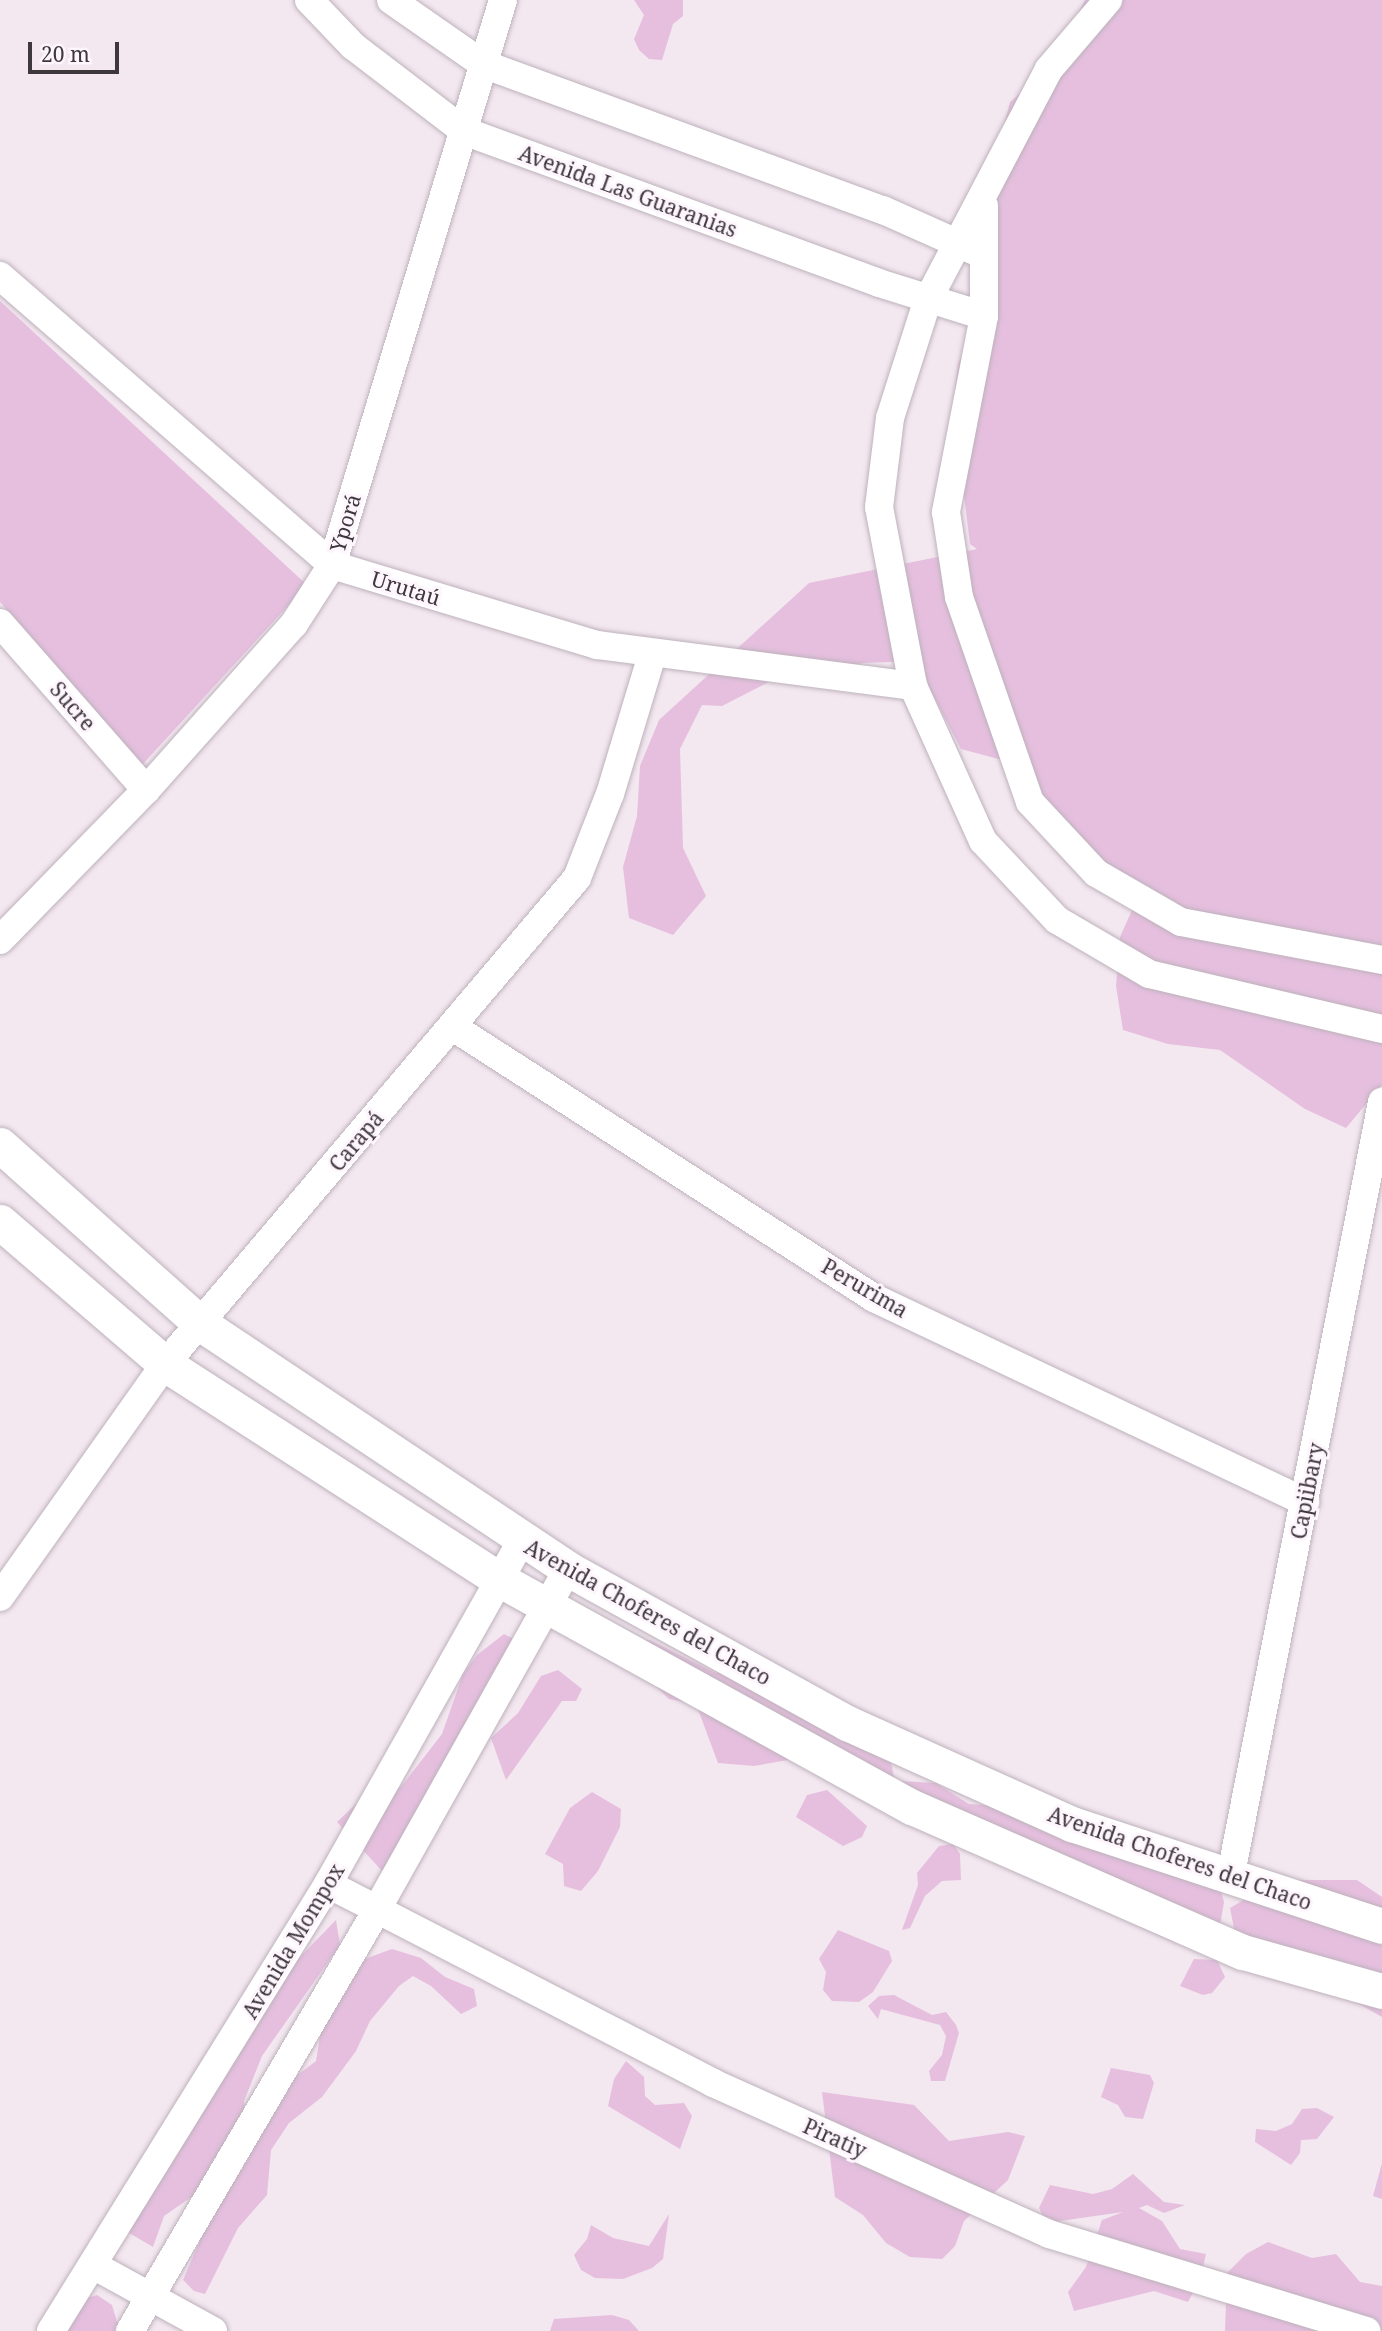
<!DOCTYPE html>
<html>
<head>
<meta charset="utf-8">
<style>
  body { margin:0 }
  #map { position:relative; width:1382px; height:2331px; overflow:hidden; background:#f3e7f0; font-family:"Noto Serif",serif }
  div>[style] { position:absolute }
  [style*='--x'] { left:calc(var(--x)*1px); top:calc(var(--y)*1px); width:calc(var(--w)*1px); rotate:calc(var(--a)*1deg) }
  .green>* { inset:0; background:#e6bfdf }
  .roads { filter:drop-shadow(0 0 2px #bdb2bb) drop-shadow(0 0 2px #bdb2bb) }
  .minor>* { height:28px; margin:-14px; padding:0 14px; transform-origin:14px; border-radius:14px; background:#fff }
  .tertiary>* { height:35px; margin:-17.5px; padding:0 17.5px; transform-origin:17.5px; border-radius:17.5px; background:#fff }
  span { translate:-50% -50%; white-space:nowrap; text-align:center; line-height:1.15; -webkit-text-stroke:6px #fef5fd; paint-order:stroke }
  .street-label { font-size:21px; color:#3d383c }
  .scale { position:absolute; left:28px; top:42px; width:91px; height:32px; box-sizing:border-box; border:4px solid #3d383c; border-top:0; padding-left:9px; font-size:21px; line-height:24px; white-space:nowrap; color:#3d383c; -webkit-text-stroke:5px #fef5fd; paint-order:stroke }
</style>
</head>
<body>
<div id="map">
  <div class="green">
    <i style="clip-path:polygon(634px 0,683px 0,683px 16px,673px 24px,662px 60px,649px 59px,639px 50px,634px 39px,644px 15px)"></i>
    <i style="clip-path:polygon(1085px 0,1382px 0,1382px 1085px,1346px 1128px,1305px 1109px,1220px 1050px,1168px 1044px,1123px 1030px,1116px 986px,1120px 937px,1141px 890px,1096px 873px,1006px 761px,961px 749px,915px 661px,863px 663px,815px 676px,769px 682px,722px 706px,702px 705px,680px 749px,683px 848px,706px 896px,673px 935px,629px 918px,623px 867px,637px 816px,640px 766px,659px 720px,809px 583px,977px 549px,970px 544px,964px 495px,947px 461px,958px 363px,984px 316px,984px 201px,1010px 102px,1049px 69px)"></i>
    <i style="clip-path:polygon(0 301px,307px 585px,142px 765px,0 602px)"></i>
    <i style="clip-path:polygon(504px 1634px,521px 1643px,384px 1873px,337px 1822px,359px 1801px,385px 1802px,404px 1783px,442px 1734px,463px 1674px,477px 1655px)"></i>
    <i style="clip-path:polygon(608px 1639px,650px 1640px,716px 1673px,744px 1666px,805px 1710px,825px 1731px,889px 1752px,894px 1778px,805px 1757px,754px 1766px,718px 1763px,696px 1704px,669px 1699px)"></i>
    <i style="clip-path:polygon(558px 1670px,582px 1689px,576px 1701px,562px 1701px,506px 1780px,491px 1738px,518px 1713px,541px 1676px)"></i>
    <i style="clip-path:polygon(901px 1781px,936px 1783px,969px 1804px,998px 1806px,1215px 1870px,1224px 1902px,1219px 1932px,1173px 1942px,1140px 1927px,1107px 1893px,882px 1812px)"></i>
    <i style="clip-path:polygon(827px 1790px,867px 1826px,862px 1837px,843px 1846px,796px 1817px,807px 1795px)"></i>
    <i style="clip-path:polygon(592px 1792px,621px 1809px,620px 1827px,598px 1871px,581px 1891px,564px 1886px,563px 1864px,545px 1854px,570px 1808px)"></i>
    <i style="clip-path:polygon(953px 1844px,960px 1854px,961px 1880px,942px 1881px,925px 1896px,910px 1928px,902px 1930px,918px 1885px,917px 1873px,939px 1846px)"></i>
    <i style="clip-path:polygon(1300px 1880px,1357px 1880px,1382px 1897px,1382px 2017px,1235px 1933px,1230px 1908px,1272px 1883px)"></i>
    <i style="clip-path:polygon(336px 1920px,340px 1945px,262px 2056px,244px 2101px,246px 2114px,316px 2061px,327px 1994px,362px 1960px,392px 1949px,421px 1958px,445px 1977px,474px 1989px,477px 2006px,461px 2014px,431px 1986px,413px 1976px,399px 1986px,370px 2021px,356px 2051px,322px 2097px,289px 2123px,271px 2150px,267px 2195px,238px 2228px,205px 2294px,194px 2291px,183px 2280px,226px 2180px,248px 2160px,246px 2144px,203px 2189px,164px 2216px,153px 2247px,129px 2233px,120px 2192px,149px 2163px,255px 2003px)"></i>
    <i style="clip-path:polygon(838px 1930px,889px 1951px,892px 1961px,873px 1992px,859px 2002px,832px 2001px,823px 1990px,826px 1972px,819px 1959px)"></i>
    <i style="clip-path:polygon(1194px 1959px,1217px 1960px,1225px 1977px,1212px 1993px,1203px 1995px,1180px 1986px)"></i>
    <i style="clip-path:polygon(894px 1995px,932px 2015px,946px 2012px,956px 2025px,959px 2033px,945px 2081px,931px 2081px,929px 2071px,942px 2055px,946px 2036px,940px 2025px,881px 2009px,878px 2019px,868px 2006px,879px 1996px)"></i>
    <i style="clip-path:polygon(626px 2061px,644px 2077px,645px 2096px,655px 2105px,684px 2103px,692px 2116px,680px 2149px,608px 2106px,614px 2079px)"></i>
    <i style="clip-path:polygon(1111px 2068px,1150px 2075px,1154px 2083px,1143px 2119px,1125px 2117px,1118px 2105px,1101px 2097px)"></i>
    <i style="clip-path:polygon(822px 2092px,914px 2105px,949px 2141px,1008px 2132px,1025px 2136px,1008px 2180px,964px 2221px,955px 2246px,942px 2259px,910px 2257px,886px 2243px,863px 2215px,835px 2197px)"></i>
    <i style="clip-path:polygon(1317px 2108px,1334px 2117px,1317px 2139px,1301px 2140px,1300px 2153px,1291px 2165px,1255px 2142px,1256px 2129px,1276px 2131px,1292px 2124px,1302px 2109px)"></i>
    <i style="clip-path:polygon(1382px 2163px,1382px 2199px,1373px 2196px)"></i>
    <i style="clip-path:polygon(1133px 2174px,1164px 2202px,1185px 2205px,1164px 2213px,1147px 2205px,1139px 2208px,1162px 2221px,1180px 2249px,1206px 2254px,1200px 2280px,1188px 2302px,1154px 2291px,1074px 2311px,1068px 2292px,1086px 2267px,1102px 2220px,1123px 2212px,1046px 2223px,1039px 2208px,1050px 2185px,1093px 2194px,1112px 2189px)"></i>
    <i style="clip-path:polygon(669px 2214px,663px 2259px,652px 2268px,623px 2279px,595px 2278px,581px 2270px,574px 2255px,587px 2239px,591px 2225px,613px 2238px,649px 2246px)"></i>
    <i style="clip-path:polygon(1268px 2242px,1312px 2258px,1336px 2254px,1360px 2282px,1382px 2286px,1382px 2331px,1225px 2331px,1227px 2273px,1246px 2254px)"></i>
    <i style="clip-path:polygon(97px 2295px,112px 2305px,117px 2322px,127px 2331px,56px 2331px,72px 2302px)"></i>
    <i style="clip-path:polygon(612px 2315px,629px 2320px,639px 2331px,550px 2331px,554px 2319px)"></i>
  </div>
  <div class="roads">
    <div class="minor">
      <i style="--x:309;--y:0;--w:64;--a:46.3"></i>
      <i style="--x:353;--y:46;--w:140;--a:37.4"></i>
      <i style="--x:464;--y:131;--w:442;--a:20.1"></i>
      <i style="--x:879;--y:283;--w:110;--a:17.4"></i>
      <i style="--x:391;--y:0;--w:112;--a:34.8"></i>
      <i style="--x:483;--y:64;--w:426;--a:20.1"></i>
      <i style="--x:883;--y:210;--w:103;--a:24.1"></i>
      <i style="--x:1108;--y:0;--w:91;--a:130.5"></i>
      <i style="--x:1049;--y:69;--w:260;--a:117.7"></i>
      <i style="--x:928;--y:299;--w:125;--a:107.7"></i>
      <i style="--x:890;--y:418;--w:90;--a:97"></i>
      <i style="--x:879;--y:507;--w:182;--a:79.2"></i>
      <i style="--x:913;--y:686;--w:170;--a:65.7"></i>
      <i style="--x:983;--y:841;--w:108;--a:46.9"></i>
      <i style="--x:1057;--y:920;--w:107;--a:30.4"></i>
      <i style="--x:1149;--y:974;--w:239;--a:13.3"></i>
      <i style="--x:984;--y:206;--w:110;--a:90"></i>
      <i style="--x:984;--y:316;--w:200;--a:101"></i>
      <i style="--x:946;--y:512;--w:86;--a:81.3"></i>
      <i style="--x:959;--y:597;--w:217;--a:70.9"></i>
      <i style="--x:1030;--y:802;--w:97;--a:47.1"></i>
      <i style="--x:1096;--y:873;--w:98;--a:30"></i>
      <i style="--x:1181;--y:922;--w:205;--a:10.7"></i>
      <i style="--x:0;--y:276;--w:440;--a:41"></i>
      <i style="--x:332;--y:565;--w:277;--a:16.8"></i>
      <i style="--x:597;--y:645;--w:319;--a:7.4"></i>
      <i style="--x:0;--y:623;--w:222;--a:48.8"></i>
      <i style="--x:0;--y:940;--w:209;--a:-45.8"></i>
      <i style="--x:146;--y:790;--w:222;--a:-48.3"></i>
      <i style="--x:294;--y:624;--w:70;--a:-57.2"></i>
      <i style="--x:332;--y:565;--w:590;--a:-73.16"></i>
      <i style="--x:453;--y:1027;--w:501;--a:32.77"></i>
      <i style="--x:874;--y:1298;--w:477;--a:25.3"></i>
      <i style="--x:0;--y:1597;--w:286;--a:-54.7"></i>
      <i style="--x:165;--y:1364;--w:637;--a:-49.71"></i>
      <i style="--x:577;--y:878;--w:90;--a:-68.6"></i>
      <i style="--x:610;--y:794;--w:145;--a:-73.2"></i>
      <i style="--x:1230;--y:1879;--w:792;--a:-78.93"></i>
      <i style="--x:328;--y:1884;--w:433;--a:27.3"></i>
      <i style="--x:713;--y:2083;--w:368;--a:24.2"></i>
      <i style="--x:1049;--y:2234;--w:332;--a:17"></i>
      <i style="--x:93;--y:2265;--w:137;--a:28.8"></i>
      <i style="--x:51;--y:2331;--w:526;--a:-58.21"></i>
      <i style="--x:328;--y:1884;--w:393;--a:-60.6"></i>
      <i style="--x:130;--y:2331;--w:487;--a:-59.6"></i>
      <i style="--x:376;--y:1911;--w:392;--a:-60.7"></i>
    </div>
    <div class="tertiary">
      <i style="--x:0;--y:1145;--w:269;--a:41.7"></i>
      <i style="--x:201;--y:1324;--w:441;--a:33.7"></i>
      <i style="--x:568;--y:1569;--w:319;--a:28.9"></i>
      <i style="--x:847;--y:1723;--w:247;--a:24.2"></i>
      <i style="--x:1072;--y:1824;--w:326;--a:18.2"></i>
      <i style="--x:0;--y:1222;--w:218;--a:40.7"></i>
      <i style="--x:165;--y:1364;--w:401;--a:32.8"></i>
      <i style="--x:502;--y:1581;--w:468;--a:28.9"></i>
      <i style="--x:912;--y:1807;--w:361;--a:23.7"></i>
      <i style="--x:1243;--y:1952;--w:144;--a:15.7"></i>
    </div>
  </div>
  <div class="street-label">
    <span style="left:628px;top:191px;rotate:20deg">Avenida Las Guaranias</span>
    <span style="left:345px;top:523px;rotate:-73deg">Yporá</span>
    <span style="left:406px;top:588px;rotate:17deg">Urutaú</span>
    <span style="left:73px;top:706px;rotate:49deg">Sucre</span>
    <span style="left:356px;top:1141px;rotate:-50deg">Carapá</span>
    <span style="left:865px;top:1288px;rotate:30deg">Perurima</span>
    <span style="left:1307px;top:1491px;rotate:-79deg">Capiibary</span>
    <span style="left:648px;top:1612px;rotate:29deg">Avenida Choferes del Chaco</span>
    <span style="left:1180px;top:1858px;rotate:19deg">Avenida Choferes del Chaco</span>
    <span style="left:293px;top:1941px;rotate:-59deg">Avenida Mompox</span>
    <span style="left:835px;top:2138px;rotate:24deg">Piratiy</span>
  </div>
  <div class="scale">20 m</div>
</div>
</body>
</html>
